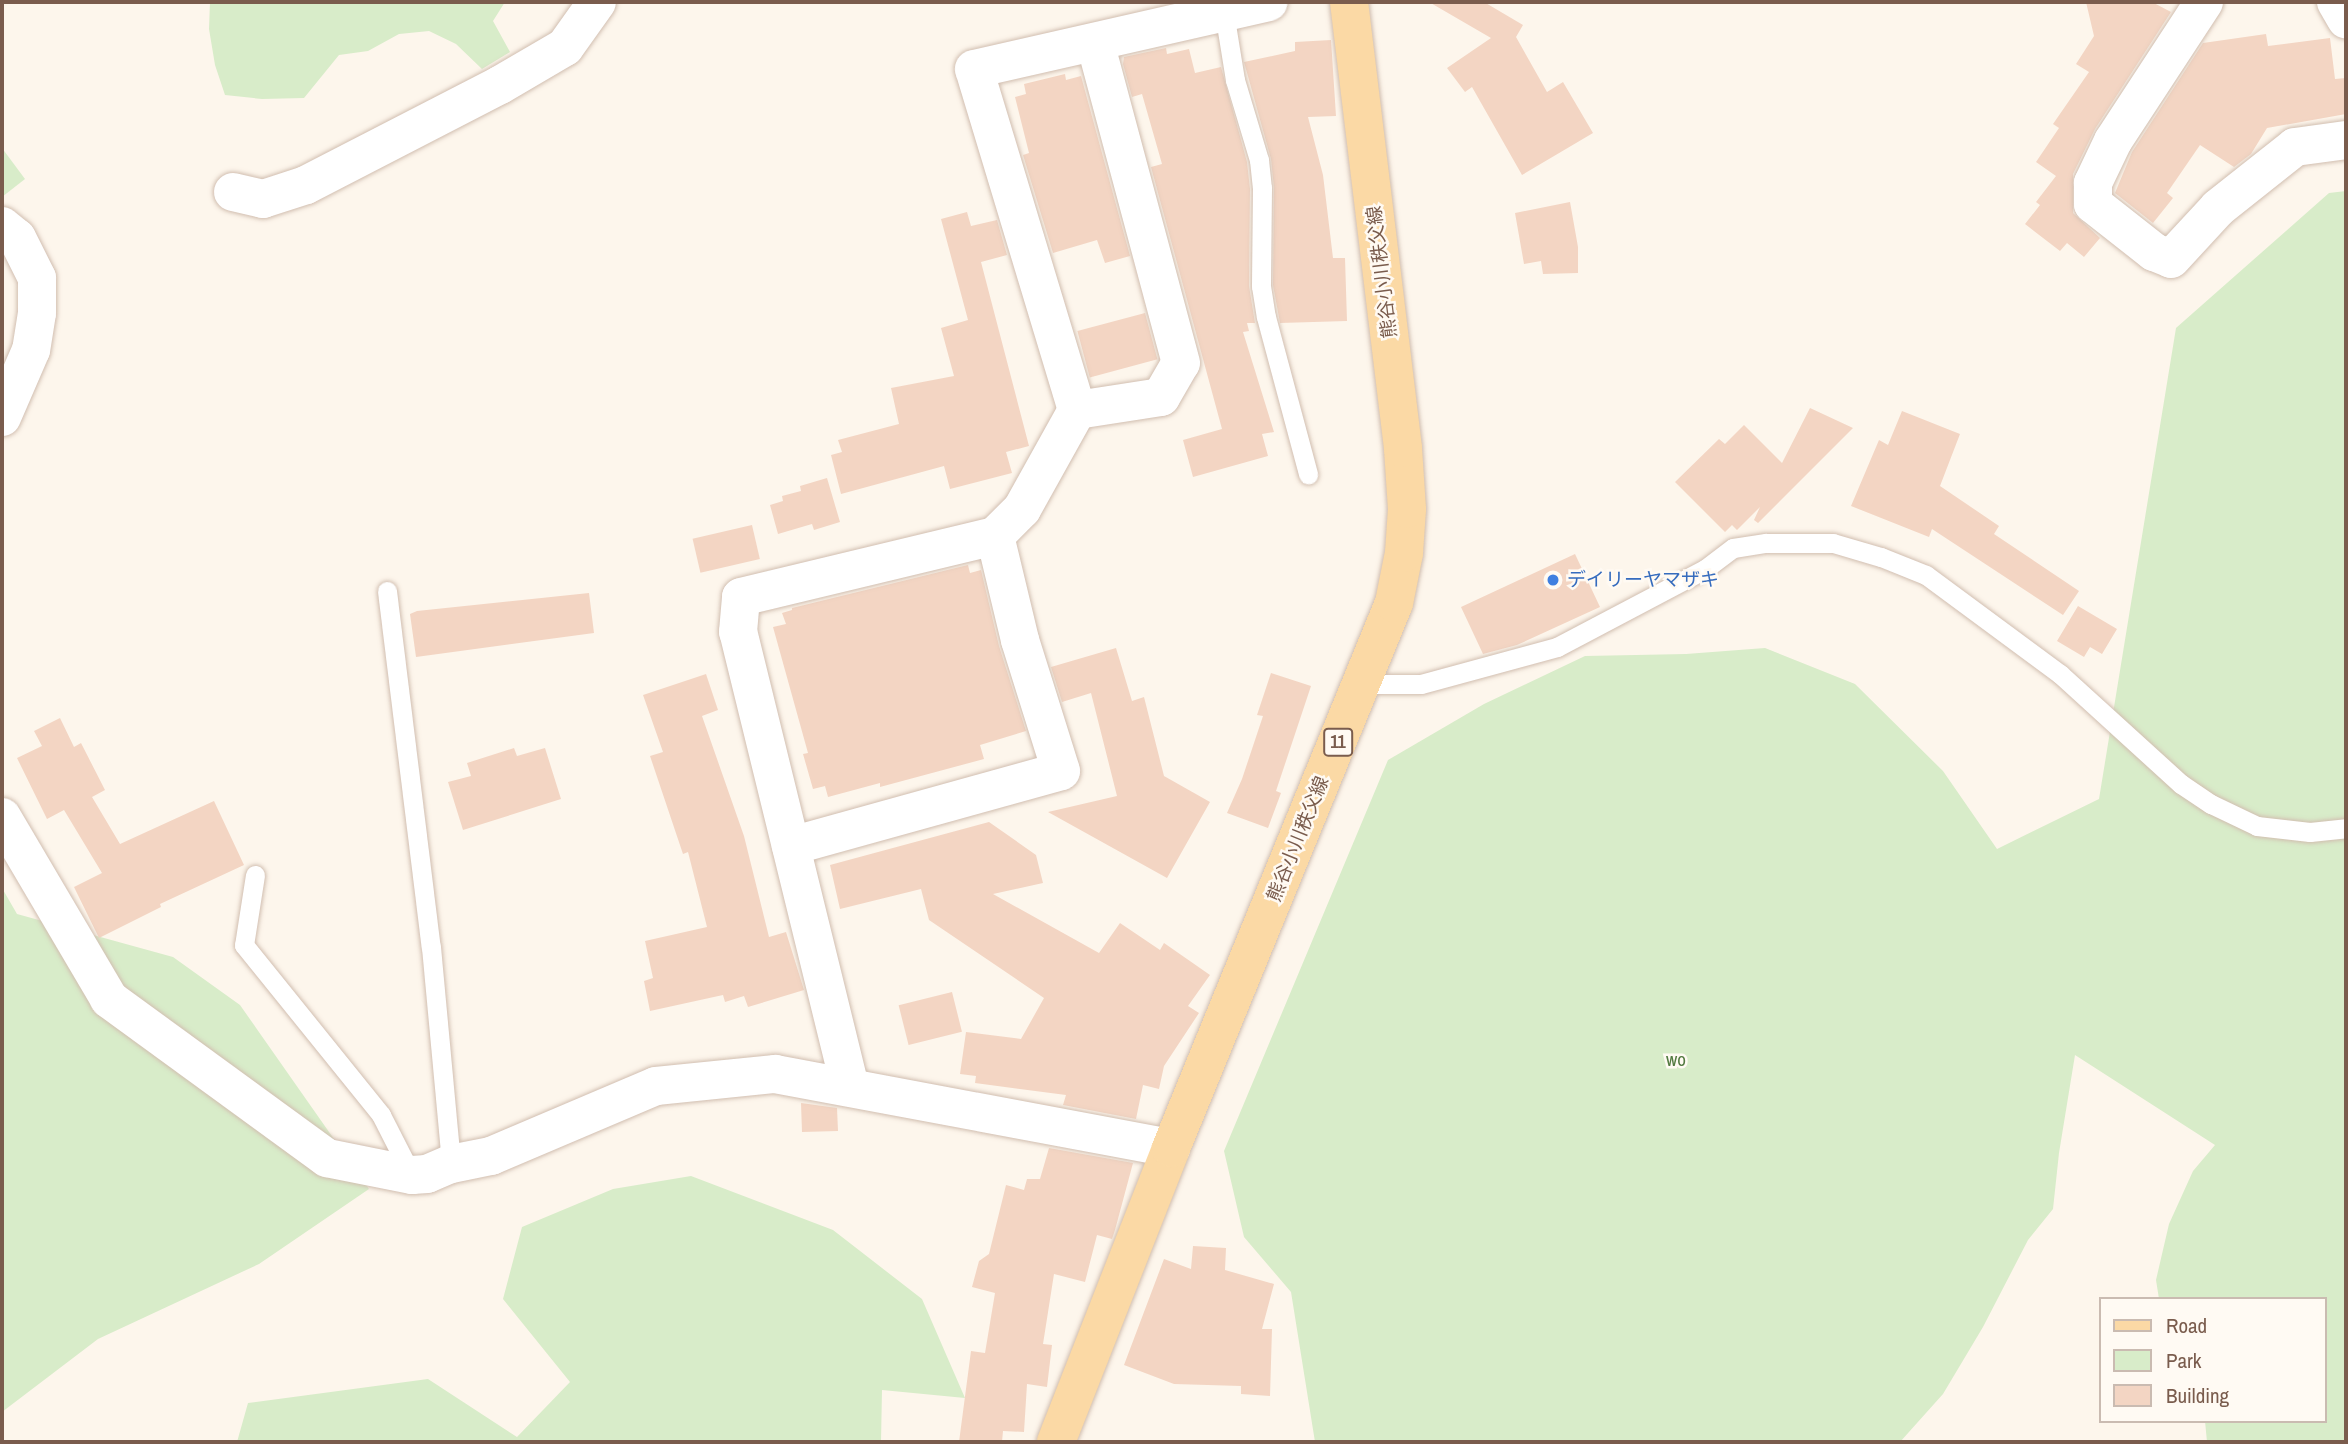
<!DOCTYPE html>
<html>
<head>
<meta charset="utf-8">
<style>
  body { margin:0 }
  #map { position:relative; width:2348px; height:1444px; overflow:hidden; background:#fdf6ec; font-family:"Archivo Narrow","Noto Sans JP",sans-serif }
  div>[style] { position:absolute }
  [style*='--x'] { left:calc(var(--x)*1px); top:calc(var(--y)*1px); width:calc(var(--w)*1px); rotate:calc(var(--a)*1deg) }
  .green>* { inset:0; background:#d8ecc9 }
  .building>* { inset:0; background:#f3d5c3; transform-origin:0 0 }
  .roads { filter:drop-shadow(0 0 2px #d1beb0) drop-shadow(0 0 2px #d1beb0) }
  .lane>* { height:19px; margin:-9.5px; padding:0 9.5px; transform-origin:9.5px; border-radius:9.5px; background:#fff }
  .street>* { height:38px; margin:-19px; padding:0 19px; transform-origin:19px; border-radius:19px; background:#fff }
  .primary>* { height:38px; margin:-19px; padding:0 19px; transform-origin:19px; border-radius:19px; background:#fbd9a5 }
  .dots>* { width:19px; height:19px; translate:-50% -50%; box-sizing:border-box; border:4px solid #fffaf3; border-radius:50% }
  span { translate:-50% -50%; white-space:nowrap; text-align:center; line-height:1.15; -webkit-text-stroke:5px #fffaf3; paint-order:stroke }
  .shield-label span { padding:2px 5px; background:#fffaf3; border:2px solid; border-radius:5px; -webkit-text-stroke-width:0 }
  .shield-label { font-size:18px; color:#7a5c4d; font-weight:700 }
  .street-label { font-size:19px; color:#7a5c4d }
  .shop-label { font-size:19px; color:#366cbe }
  .left { translate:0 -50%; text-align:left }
  .park-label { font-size:19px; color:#537a41 }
  .frame { position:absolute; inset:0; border:4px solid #7a5c4d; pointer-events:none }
  .legend { position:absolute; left:2099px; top:1297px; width:228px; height:126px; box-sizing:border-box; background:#fffaf3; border:2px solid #cabbb1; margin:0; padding:9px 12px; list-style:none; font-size:21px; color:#7a5c4d }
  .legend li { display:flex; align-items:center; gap:14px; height:35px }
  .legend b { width:35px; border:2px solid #cabbb1 }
</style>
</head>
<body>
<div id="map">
  <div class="green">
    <i style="clip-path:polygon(210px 2px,505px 2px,493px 21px,510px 52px,482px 69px,456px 44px,429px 31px,399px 34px,368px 51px,339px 55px,304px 98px,262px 99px,225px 95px,215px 65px,209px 29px)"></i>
    <i style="clip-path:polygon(2px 148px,25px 179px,2px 197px)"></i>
    <i style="clip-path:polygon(2346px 191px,2346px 1442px,2207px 1442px,2205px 1421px,2325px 1421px,2325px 1299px,2159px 1299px,2156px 1280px,2169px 1224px,2193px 1171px,2215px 1145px,2075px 1055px,2059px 1153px,2053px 1209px,2028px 1240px,1983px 1327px,1943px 1394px,1900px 1442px,1315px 1442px,1291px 1292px,1244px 1237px,1224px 1151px,1388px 760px,1484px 704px,1585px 656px,1686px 654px,1765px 648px,1855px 684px,1943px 771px,1997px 849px,2099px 799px,2176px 328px,2329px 193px)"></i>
    <i style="clip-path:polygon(2px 888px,17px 914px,173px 957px,240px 1005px,369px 1189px,259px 1264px,98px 1339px,2px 1412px)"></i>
    <i style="clip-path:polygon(691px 1176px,833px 1230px,922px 1299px,965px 1398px,882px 1390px,881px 1442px,237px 1442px,248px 1403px,428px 1379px,517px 1437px,570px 1382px,503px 1299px,522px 1227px,613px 1189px)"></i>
  </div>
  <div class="building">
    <i style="clip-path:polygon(1429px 2px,1484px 2px,1523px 25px,1516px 37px,1547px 92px,1563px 82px,1593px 133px,1522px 175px,1472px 87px,1465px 92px,1447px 68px,1491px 38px)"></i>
    <i style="clip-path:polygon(2086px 2px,2152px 2px,2171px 12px,2095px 129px,2073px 174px,2073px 213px,2100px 238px,2084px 257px,2067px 243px,2060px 251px,2025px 224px,2040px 205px,2036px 202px,2056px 176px,2036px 162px,2059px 128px,2053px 124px,2089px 72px,2076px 64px,2094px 36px)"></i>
    <i style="clip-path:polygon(2266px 34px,2268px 46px,2330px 38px,2335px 79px,2346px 78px,2346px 114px,2267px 128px,2251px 154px,2234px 167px,2200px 145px,2167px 193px,2173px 198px,2153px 223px,2115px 193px,2132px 152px,2203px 43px)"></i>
    <i style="clip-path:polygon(1331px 40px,1336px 116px,1308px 117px,1323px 175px,1333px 258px,1345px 258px,1347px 321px,1280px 323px,1273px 285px,1274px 188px,1271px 159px,1244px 62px,1295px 51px,1295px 42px)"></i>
    <i style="clip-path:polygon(1166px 48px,1167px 54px,1189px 49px,1195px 73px,1221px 67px,1247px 162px,1250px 189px,1249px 286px,1255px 323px,1247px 323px,1249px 331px,1243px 332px,1274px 432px,1262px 434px,1268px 456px,1193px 477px,1183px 440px,1222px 429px,1151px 167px,1162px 164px,1142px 94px,1132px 97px,1123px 64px,1124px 57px)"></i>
    <i style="clip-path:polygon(1065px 74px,1066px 80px,1081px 76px,1130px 256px,1105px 263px,1097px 240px,1053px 253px,1023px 155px,1029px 153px,1015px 97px,1026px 94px,1024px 84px)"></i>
    <i style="clip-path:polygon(1570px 202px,1578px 247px,1578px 273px,1543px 274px,1541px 261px,1524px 264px,1515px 213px)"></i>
    <i style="clip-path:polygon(967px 212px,971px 226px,997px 220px,1007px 255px,981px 262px,1029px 446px,1006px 452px,1012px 473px,950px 489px,944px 466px,841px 494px,831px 455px,842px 452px,838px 440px,899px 424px,891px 388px,954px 376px,941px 328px,968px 320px,941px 219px)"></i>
    <i style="left:1145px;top:313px;width:48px;height:70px;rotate:75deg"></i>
    <i style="clip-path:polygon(1810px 408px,1853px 428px,1758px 523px,1754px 520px,1760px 507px,1737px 530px,1732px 525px,1725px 532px,1675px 482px,1719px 439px,1725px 444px,1744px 425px,1782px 463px)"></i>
    <i style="clip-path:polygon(1902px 411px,1960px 434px,1940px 486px,1999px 526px,1994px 534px,2079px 591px,2063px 615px,1932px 529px,1929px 537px,1851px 506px,1879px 440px,1888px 445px)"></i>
    <i style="clip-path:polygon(827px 478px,840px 522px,814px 530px,812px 524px,778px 534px,770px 505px,783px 501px,782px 496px,801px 491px,800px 486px)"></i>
    <i style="left:752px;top:525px;width:35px;height:61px;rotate:77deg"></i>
    <i style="clip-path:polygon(1575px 554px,1600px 607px,1517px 645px,1483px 654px,1461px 607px)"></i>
    <i style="clip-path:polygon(968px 565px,970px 573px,981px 570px,999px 646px,1026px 731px,980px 745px,984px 759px,880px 787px,880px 783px,828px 797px,825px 786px,813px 789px,803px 754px,808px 753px,773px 627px,786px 624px,782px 613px,792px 610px,792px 608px)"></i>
    <i style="clip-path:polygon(589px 593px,594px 633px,416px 657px,410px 614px,417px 611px)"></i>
    <i style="clip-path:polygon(2078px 606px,2117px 629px,2102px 654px,2090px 647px,2084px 657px,2057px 641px)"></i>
    <i style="clip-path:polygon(1116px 648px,1132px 701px,1144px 697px,1164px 776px,1210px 802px,1167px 878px,1048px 812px,1117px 796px,1091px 693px,1062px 702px,1051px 667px)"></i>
    <i style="clip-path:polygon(1271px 673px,1311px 686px,1276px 791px,1281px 793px,1268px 828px,1227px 813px,1242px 779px,1263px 716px,1257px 715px)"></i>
    <i style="clip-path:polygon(706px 674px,718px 710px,702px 716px,744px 836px,769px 937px,786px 932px,804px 990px,748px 1007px,744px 996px,725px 1002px,723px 995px,650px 1011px,644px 981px,653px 978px,645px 941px,707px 927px,688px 852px,683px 854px,650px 756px,663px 752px,643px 695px)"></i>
    <i style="clip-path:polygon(60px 718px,74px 747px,81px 743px,105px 790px,92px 797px,120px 844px,214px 801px,244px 865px,160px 904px,161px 907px,99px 938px,74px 887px,102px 873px,64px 810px,47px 819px,17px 758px,42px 746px,34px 731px)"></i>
    <i style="clip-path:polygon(514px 748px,517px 756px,545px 748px,561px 799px,463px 830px,448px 782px,471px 776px,467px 763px)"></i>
    <i style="clip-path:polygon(989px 822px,1036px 855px,1043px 883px,993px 894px,1099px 953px,1120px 923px,1160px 950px,1164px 943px,1210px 975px,1188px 1006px,1199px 1013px,1164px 1066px,1159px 1089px,1143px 1085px,1136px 1119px,1063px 1105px,1066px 1095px,975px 1083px,976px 1076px,960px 1074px,966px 1032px,1021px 1039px,1044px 998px,929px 920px,921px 889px,840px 909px,830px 865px)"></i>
    <i style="left:952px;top:992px;width:41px;height:55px;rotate:76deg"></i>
    <i style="clip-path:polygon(801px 1103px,837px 1108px,838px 1131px,802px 1132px)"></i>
    <i style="clip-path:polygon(1049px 1148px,1133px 1163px,1115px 1230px,1112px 1239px,1097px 1235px,1085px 1282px,1054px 1274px,1043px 1344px,1052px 1345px,1047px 1387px,1027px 1384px,1024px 1432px,1003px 1431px,1002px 1442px,959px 1442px,971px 1351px,985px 1353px,995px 1293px,972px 1287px,979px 1261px,989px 1254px,1006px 1185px,1024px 1190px,1027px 1179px,1040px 1179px)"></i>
    <i style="clip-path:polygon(1193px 1246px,1226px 1248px,1225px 1270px,1274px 1284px,1262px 1329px,1272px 1329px,1270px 1396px,1241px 1394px,1241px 1386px,1174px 1384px,1124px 1365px,1164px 1259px,1191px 1269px)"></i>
  </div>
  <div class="roads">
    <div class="lane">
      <i style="--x:1224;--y:12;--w:69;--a:80.8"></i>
      <i style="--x:1235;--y:80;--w:84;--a:73.3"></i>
      <i style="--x:1259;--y:160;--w:28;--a:84"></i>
      <i style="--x:1262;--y:188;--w:98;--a:90.6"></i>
      <i style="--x:1261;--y:286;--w:31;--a:81"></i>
      <i style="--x:1266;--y:317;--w:163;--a:75"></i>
      <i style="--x:387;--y:591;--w:359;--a:83"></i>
      <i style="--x:431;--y:947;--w:218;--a:84.7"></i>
      <i style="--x:1362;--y:684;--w:59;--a:0"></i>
      <i style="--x:1421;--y:684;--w:141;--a:-15.2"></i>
      <i style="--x:1557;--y:647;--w:167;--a:-27.8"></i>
      <i style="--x:1705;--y:569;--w:35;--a:-37"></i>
      <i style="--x:1733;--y:548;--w:33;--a:-9"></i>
      <i style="--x:1766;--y:543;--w:67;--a:0"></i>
      <i style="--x:1833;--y:543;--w:50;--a:16.3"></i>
      <i style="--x:1881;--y:557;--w:48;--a:21.8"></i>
      <i style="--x:1926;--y:575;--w:167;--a:36.5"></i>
      <i style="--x:2060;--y:674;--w:164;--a:42.3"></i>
      <i style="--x:2181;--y:784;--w:36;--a:34"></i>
      <i style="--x:2211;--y:804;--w:51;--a:25.6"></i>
      <i style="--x:2257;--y:826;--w:53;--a:6.5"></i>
      <i style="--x:2310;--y:832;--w:36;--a:-6"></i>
      <i style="--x:255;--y:875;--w:71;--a:98.9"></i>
      <i style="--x:244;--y:945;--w:218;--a:51.1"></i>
      <i style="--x:381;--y:1115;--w:66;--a:63"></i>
    </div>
    <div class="street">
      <i style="--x:2204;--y:2;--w:166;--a:123.2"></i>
      <i style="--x:2113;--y:141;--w:47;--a:115.5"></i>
      <i style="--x:2093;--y:183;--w:21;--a:90"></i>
      <i style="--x:2093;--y:204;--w:78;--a:38.2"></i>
      <i style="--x:2154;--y:252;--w:18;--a:22"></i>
      <i style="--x:2171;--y:259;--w:69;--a:-47.3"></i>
      <i style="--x:2218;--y:208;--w:98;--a:-38.4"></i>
      <i style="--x:2295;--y:147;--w:51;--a:-7.8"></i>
      <i style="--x:2336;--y:2;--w:20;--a:60"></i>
      <i style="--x:233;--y:192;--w:31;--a:13"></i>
      <i style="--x:263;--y:199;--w:45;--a:-18"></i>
      <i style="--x:306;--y:185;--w:218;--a:-27.3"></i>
      <i style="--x:500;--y:85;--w:75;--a:-30.3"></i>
      <i style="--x:565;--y:47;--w:55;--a:-54.6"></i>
      <i style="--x:2;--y:226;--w:19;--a:39"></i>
      <i style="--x:17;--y:238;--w:45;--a:63.4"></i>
      <i style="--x:37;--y:278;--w:35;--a:90"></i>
      <i style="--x:37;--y:313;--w:37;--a:99"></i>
      <i style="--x:31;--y:350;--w:73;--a:113.4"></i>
      <i style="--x:1077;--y:410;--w:85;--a:-8.8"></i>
      <i style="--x:1161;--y:397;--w:39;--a:-60"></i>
      <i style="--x:1181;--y:363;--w:332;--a:-105"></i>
      <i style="--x:2;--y:817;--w:211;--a:59.5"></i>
      <i style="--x:109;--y:999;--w:270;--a:36.1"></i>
      <i style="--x:327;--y:1158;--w:87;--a:11.3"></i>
      <i style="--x:412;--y:1175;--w:15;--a:-4"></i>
      <i style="--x:427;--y:1174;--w:26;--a:-23"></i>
      <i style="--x:451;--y:1164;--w:41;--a:-11.3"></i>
      <i style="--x:491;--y:1156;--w:179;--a:-23"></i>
      <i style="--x:656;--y:1086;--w:120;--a:-5.8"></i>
      <i style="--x:775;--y:1074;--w:403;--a:10.6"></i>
      <i style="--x:791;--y:846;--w:280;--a:-15.5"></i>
      <i style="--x:1061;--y:771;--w:137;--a:-107.4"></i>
      <i style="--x:1020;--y:640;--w:107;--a:-103.5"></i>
      <i style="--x:850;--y:1087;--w:469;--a:-103.8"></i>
      <i style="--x:738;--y:632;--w:35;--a:-85"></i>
      <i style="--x:741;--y:597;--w:261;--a:-13.5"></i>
      <i style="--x:995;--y:536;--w:38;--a:-45"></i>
      <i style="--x:1022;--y:509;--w:113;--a:-60.9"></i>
      <i style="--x:1077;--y:410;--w:356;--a:-106.8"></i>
      <i style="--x:974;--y:69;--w:302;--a:-12.8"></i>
    </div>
    <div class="primary">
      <i style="--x:1056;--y:1442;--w:316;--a:-68.6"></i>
      <i style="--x:1171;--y:1148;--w:589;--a:-67.75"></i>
      <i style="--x:1394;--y:603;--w:51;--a:-78.7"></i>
      <i style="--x:1404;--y:553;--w:44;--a:-86.1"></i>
      <i style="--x:1407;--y:509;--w:61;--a:-93.8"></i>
      <i style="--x:1403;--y:448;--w:449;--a:-96.9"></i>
    </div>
  </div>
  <div class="dots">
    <i style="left:1553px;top:580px;background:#3f7fe0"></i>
  </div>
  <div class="shield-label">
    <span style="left:1338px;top:742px">11</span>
  </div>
  <div class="street-label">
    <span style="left:1382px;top:272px;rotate:-97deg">熊谷小川秩父線</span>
    <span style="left:1298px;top:839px;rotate:-68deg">熊谷小川秩父線</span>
  </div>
  <div class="shop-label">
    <span class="left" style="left:1567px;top:580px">デイリーヤマザキ</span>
  </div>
  <div class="park-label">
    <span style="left:1676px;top:1060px">wo</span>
  </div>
  <div class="frame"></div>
  <ul class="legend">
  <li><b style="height:9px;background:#fbd9a5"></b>Road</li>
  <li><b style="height:19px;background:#d8ecc9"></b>Park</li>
  <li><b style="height:19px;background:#f3d5c3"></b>Building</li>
  </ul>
</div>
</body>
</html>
